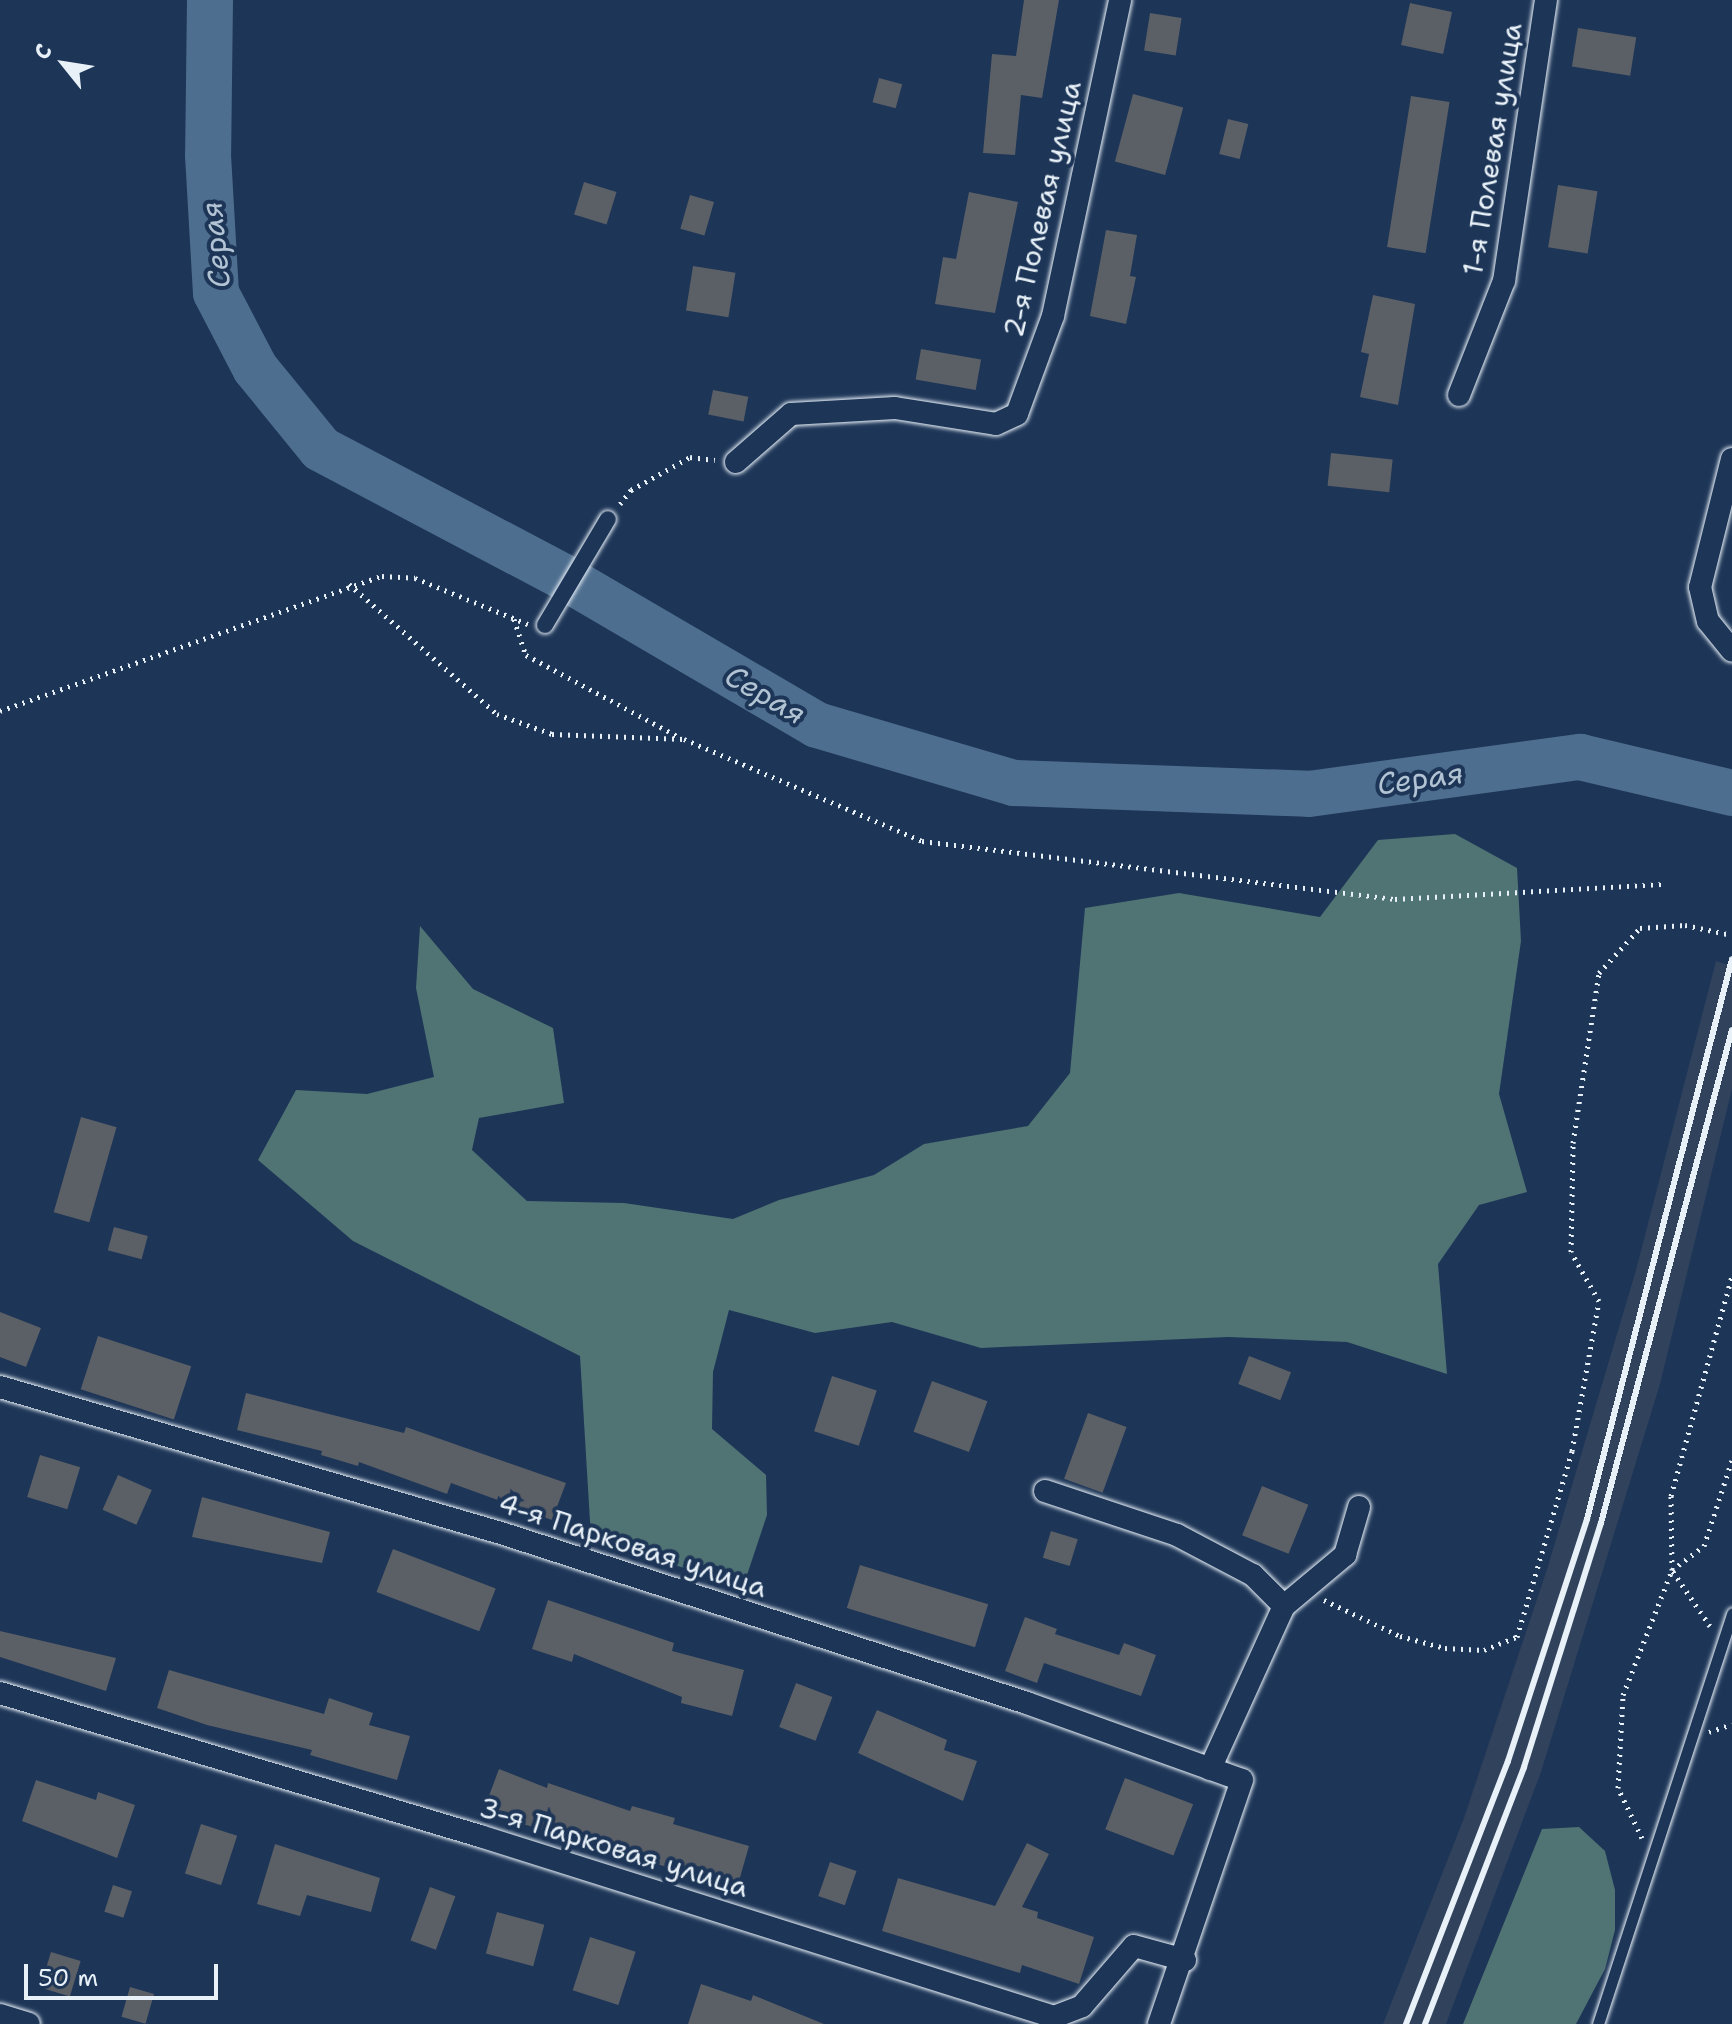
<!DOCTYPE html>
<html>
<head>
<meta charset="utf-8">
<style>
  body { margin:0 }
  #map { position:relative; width:1732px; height:2024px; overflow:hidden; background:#1d3557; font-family:"Shantell Sans",sans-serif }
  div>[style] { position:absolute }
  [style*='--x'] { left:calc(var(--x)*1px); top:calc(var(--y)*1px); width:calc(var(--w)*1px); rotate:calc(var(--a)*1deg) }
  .built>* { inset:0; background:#30425c }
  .green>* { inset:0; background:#507374 }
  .river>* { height:46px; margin:-23px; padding:0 23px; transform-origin:23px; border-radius:23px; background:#4e6e8f }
  .building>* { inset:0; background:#5b5f66; transform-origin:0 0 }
  .path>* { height:5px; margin-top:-2.5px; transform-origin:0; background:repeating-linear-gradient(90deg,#e8f1f8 0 2px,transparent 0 8px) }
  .roads { filter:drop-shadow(0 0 2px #e8f1f8) drop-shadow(0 0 2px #e8f1f8) }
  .service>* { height:11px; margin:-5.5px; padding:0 5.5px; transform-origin:5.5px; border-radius:5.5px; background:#1d3557 }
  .pedestrian>* { height:16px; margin:-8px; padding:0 8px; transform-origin:8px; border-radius:8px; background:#1d3557 }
  .minor>* { height:22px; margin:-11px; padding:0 11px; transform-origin:11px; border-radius:11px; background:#1d3557 }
  .rail>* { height:6px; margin:-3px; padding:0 3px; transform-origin:3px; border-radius:3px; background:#e8f1f8 }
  span { translate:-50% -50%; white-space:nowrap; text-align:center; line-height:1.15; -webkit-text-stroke:8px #1d3557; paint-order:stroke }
  .street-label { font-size:28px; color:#e8f1f8 }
  .water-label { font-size:30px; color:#b2c3d3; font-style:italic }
  .north { position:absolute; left:24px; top:24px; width:80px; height:80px; -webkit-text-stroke:6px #1d3557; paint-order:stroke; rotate:300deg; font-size:22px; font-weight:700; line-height:32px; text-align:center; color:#e8f1f8 }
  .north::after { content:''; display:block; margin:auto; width:28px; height:36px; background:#e8f1f8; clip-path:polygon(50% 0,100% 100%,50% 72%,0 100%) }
  .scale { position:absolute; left:24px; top:1964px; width:194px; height:36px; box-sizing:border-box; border:4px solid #e8f1f8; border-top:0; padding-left:10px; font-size:24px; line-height:28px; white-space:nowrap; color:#e8f1f8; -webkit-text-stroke:6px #1d3557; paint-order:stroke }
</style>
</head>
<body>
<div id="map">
  <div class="built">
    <i style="clip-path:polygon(1716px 961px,1732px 966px,1732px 1089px,1660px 1384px,1541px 1772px,1446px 2024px,1383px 2024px,1464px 1818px,1548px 1566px,1636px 1270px)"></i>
  </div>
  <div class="green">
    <i style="clip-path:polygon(1455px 834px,1517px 868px,1521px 941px,1499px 1094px,1527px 1192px,1479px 1205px,1438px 1264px,1447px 1374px,1347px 1342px,1228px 1337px,981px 1348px,892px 1322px,815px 1333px,729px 1310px,713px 1372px,712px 1429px,766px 1475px,767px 1515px,743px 1587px,591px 1538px,580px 1356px,353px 1241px,258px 1160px,296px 1090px,367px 1094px,434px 1077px,416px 988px,420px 926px,473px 989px,553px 1028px,564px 1103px,479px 1118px,472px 1150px,527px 1201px,624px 1203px,733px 1219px,779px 1200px,874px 1175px,924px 1144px,1028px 1126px,1070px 1073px,1085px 908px,1179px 893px,1320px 917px,1378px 840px)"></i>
    <i style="clip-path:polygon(1579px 1827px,1605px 1851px,1615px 1890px,1615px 1930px,1605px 1969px,1576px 2024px,1463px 2024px,1542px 1829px)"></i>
  </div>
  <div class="river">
    <i style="--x:210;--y:0;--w:155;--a:90.7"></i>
    <i style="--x:208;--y:155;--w:138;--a:86.7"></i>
    <i style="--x:216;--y:293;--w:85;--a:62.5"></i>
    <i style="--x:255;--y:368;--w:104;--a:50.8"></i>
    <i style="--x:321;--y:449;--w:272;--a:27.8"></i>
    <i style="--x:562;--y:576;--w:295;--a:30.3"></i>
    <i style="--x:817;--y:725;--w:205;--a:16.4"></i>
    <i style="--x:1014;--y:783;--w:295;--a:2.1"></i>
    <i style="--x:1309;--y:794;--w:274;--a:-7.8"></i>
    <i style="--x:1580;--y:757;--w:156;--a:13.3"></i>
  </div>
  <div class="building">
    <i style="clip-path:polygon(1024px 0,1059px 0,1042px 98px,1021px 95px,1015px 155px,983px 153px,992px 54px,1016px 56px)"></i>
    <i style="left:1410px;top:3px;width:43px;height:43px;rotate:12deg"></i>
    <i style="left:1150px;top:13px;width:32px;height:38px;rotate:9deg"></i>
    <i style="left:1578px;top:28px;width:59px;height:39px;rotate:9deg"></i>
    <i style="left:879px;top:78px;width:24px;height:25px;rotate:15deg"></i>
    <i style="left:1133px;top:94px;width:52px;height:70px;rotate:15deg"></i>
    <i style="left:1411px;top:96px;width:39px;height:153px;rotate:9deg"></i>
    <i style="left:1228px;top:119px;width:21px;height:36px;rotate:14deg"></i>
    <i style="left:584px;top:182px;width:34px;height:34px;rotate:17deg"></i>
    <i style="left:1558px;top:185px;width:40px;height:63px;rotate:9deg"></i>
    <i style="clip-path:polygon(969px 192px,1018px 202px,995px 313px,935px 304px,943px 257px,956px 259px)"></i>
    <i style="left:690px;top:195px;width:25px;height:35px;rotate:16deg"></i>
    <i style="clip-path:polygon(1106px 230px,1137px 235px,1130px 276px,1136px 277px,1126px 324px,1090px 316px)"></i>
    <i style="left:693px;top:266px;width:43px;height:45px;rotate:9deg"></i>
    <i style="clip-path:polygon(1373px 295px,1415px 304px,1398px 405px,1360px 397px,1369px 354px,1361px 352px)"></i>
    <i style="left:921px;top:349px;width:61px;height:31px;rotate:10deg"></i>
    <i style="left:713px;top:390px;width:36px;height:25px;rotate:11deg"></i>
    <i style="left:1331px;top:453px;width:62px;height:33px;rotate:6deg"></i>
    <i style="left:81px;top:1117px;width:37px;height:99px;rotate:16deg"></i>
    <i style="left:114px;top:1227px;width:35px;height:24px;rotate:15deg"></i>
    <i style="clip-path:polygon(0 1312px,41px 1328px,26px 1367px,0 1357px)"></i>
    <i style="left:98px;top:1336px;width:98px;height:56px;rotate:18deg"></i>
    <i style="left:1249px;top:1356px;width:45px;height:30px;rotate:21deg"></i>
    <i style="left:832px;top:1376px;width:47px;height:58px;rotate:18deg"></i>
    <i style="left:932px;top:1381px;width:59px;height:54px;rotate:20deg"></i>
    <i style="clip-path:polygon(246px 1393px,404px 1433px,406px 1427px,566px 1483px,552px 1520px,451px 1483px,447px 1494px,359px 1462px,358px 1466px,321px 1455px,322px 1451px,237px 1430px)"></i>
    <i style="left:1088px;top:1413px;width:41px;height:70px;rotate:20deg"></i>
    <i style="left:40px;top:1455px;width:42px;height:44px;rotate:17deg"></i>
    <i style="left:118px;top:1475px;width:37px;height:38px;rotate:24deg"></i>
    <i style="left:1262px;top:1486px;width:50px;height:53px;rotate:22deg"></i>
    <i style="clip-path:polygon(202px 1497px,330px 1532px,322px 1563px,192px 1537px)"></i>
    <i style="left:1051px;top:1531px;width:28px;height:28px;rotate:17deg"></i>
    <i style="left:393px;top:1549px;width:110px;height:46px;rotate:21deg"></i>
    <i style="left:860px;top:1565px;width:134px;height:45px;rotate:17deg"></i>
    <i style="clip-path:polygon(548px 1600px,674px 1643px,672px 1651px,744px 1670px,732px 1716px,681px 1703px,682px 1697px,574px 1654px,572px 1662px,532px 1649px)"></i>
    <i style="clip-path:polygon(1025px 1617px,1057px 1629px,1055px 1634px,1119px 1655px,1124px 1643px,1156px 1655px,1141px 1696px,1044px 1663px,1037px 1683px,1005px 1671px)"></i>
    <i style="clip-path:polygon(0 1631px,116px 1658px,106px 1691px,0 1657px)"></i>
    <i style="clip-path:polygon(169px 1670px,324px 1714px,329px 1698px,373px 1713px,369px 1725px,410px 1736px,397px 1780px,310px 1755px,312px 1750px,207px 1725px,157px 1708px)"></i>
    <i style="left:796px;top:1683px;width:39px;height:47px;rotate:21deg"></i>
    <i style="clip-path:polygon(877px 1710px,947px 1740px,944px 1750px,977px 1761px,963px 1801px,858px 1753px)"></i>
    <i style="clip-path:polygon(499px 1769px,547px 1788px,548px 1783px,630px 1811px,632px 1806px,675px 1818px,673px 1824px,749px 1846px,737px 1888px,483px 1812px)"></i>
    <i style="left:1125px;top:1778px;width:73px;height:55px;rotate:21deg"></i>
    <i style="clip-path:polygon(36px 1780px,96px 1800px,98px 1792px,135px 1805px,117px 1858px,22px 1821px)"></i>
    <i style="left:201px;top:1824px;width:38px;height:52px;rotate:18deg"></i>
    <i style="clip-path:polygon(1027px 1843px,1049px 1854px,1022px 1907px,1038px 1912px,1037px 1918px,1094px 1937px,1079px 1984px,1022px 1965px,1020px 1973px,882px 1931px,898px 1878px,995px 1906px)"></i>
    <i style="clip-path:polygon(275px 1844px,380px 1878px,371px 1912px,307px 1895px,300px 1916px,257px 1904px)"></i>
    <i style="left:830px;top:1862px;width:28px;height:36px;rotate:19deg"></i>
    <i style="left:113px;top:1885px;width:20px;height:28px;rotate:18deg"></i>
    <i style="left:430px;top:1887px;width:27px;height:57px;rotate:20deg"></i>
    <i style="left:497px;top:1912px;width:49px;height:43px;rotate:15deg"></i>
    <i style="left:590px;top:1937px;width:48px;height:56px;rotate:18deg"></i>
    <i style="left:51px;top:1952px;width:31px;height:37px;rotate:17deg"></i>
    <i style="clip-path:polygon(701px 1984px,751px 2001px,753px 1995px,824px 2024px,688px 2024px)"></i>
    <i style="left:130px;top:1987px;width:25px;height:31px;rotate:16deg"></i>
  </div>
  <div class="path">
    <i style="--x:620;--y:504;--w:18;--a:-52"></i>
    <i style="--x:631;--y:490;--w:68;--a:-29.2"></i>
    <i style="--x:690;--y:457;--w:25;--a:7"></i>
    <i style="--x:349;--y:584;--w:197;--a:41.3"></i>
    <i style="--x:497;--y:714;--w:59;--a:20"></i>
    <i style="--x:552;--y:734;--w:132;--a:2.2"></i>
    <i style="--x:684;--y:739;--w:259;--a:23.2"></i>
    <i style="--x:922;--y:841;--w:477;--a:7"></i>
    <i style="--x:1395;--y:899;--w:271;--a:-3.2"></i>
    <i style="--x:514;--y:619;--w:38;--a:72"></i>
    <i style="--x:526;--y:655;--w:176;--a:28.2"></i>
    <i style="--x:0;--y:711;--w:405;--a:-19.5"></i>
    <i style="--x:382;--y:576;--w:33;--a:3"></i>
    <i style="--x:415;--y:578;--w:122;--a:22.2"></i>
    <i style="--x:1324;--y:1600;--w:84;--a:25.3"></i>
    <i style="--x:1400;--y:1636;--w:47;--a:14.9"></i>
    <i style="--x:1445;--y:1648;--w:39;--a:3"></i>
    <i style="--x:1484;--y:1650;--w:35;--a:-22"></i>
    <i style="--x:1517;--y:1637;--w:194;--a:-73.5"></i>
    <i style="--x:1572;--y:1451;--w:152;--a:-79.8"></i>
    <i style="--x:1599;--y:1301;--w:56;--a:-119.7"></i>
    <i style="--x:1571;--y:1252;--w:109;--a:-88.9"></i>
    <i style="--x:1573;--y:1143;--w:172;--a:-81.3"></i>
    <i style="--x:1599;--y:973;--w:61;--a:-47.7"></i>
    <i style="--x:1640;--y:928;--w:45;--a:-3.8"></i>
    <i style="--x:1685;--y:925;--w:48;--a:12"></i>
    <i style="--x:1710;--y:1626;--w:68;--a:-124.2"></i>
    <i style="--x:1672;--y:1570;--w:40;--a:-37"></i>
    <i style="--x:1704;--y:1546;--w:90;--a:-72"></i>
    <i style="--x:1709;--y:1732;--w:24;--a:-19"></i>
    <i style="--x:1642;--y:1838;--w:55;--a:-115.6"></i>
    <i style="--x:1618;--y:1788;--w:93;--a:-86.9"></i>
    <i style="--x:1623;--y:1695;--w:134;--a:-68.6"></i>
    <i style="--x:1672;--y:1570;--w:74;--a:-90.8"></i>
    <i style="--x:1671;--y:1496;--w:228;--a:-74.5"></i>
  </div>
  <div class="roads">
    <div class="service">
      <i style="--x:1598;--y:2024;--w:432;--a:-71.9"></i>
    </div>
    <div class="pedestrian">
      <i style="--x:545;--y:625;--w:123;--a:-59.3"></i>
    </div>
    <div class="minor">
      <i style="--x:1459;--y:395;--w:123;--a:-68.5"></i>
      <i style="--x:1504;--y:281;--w:284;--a:-81.5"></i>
      <i style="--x:1732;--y:459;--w:132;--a:104"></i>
      <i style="--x:1700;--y:587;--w:35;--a:77"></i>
      <i style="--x:1708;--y:621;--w:38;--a:51"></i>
      <i style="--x:736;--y:462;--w:73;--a:-41.1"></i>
      <i style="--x:791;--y:414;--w:104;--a:-3.3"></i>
      <i style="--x:895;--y:408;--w:102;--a:9"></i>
      <i style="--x:996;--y:424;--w:23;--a:-25"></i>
      <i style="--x:1017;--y:414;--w:104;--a:-69.8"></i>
      <i style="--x:1053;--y:316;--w:323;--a:-78"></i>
      <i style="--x:0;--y:1387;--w:522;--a:16.25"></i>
      <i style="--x:501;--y:1533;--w:553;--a:17.91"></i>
      <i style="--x:1027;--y:1703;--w:228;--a:19.7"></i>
      <i style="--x:1242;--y:1780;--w:258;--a:108.8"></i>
      <i style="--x:1045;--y:1491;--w:139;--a:18.4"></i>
      <i style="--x:1177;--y:1535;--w:86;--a:27.8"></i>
      <i style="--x:1253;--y:1575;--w:44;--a:45"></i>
      <i style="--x:0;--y:1693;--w:501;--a:16.59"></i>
      <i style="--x:480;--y:1836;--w:602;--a:17.5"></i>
      <i style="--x:1054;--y:2017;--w:30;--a:-21"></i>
      <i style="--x:1082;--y:2006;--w:79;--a:-49.1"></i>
      <i style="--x:1134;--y:1946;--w:53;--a:15.4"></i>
      <i style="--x:1210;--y:1769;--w:179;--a:-65.6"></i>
      <i style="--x:1284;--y:1606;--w:80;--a:-39.9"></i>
      <i style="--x:1345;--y:1555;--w:50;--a:-73.7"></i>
      <i style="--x:0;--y:2015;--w:30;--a:17"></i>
    </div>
  </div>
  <div class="rail">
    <i style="--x:1406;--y:2024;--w:282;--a:-68.8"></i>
    <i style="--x:1508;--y:1761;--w:255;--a:-71.9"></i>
    <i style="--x:1587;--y:1519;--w:578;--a:-75.48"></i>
    <i style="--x:1425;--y:2024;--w:275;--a:-68.9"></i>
    <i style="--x:1524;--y:1767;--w:256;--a:-72.5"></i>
    <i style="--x:1601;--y:1523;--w:510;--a:-75.12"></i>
  </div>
  <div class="street-label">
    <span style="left:1492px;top:149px;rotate:-81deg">1-я Полевая улица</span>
    <span style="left:1042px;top:209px;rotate:-77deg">2-я Полевая улица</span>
    <span style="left:633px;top:1545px;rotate:18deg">4-я Парковая улица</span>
    <span style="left:614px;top:1847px;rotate:17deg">3-я Парковая улица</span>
  </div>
  <div class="water-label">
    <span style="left:216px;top:245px;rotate:-96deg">Серая</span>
    <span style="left:765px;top:695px;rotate:30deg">Серая</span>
    <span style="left:1420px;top:779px;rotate:-8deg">Серая</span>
  </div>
  <div class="north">С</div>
  <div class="scale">50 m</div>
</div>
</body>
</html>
